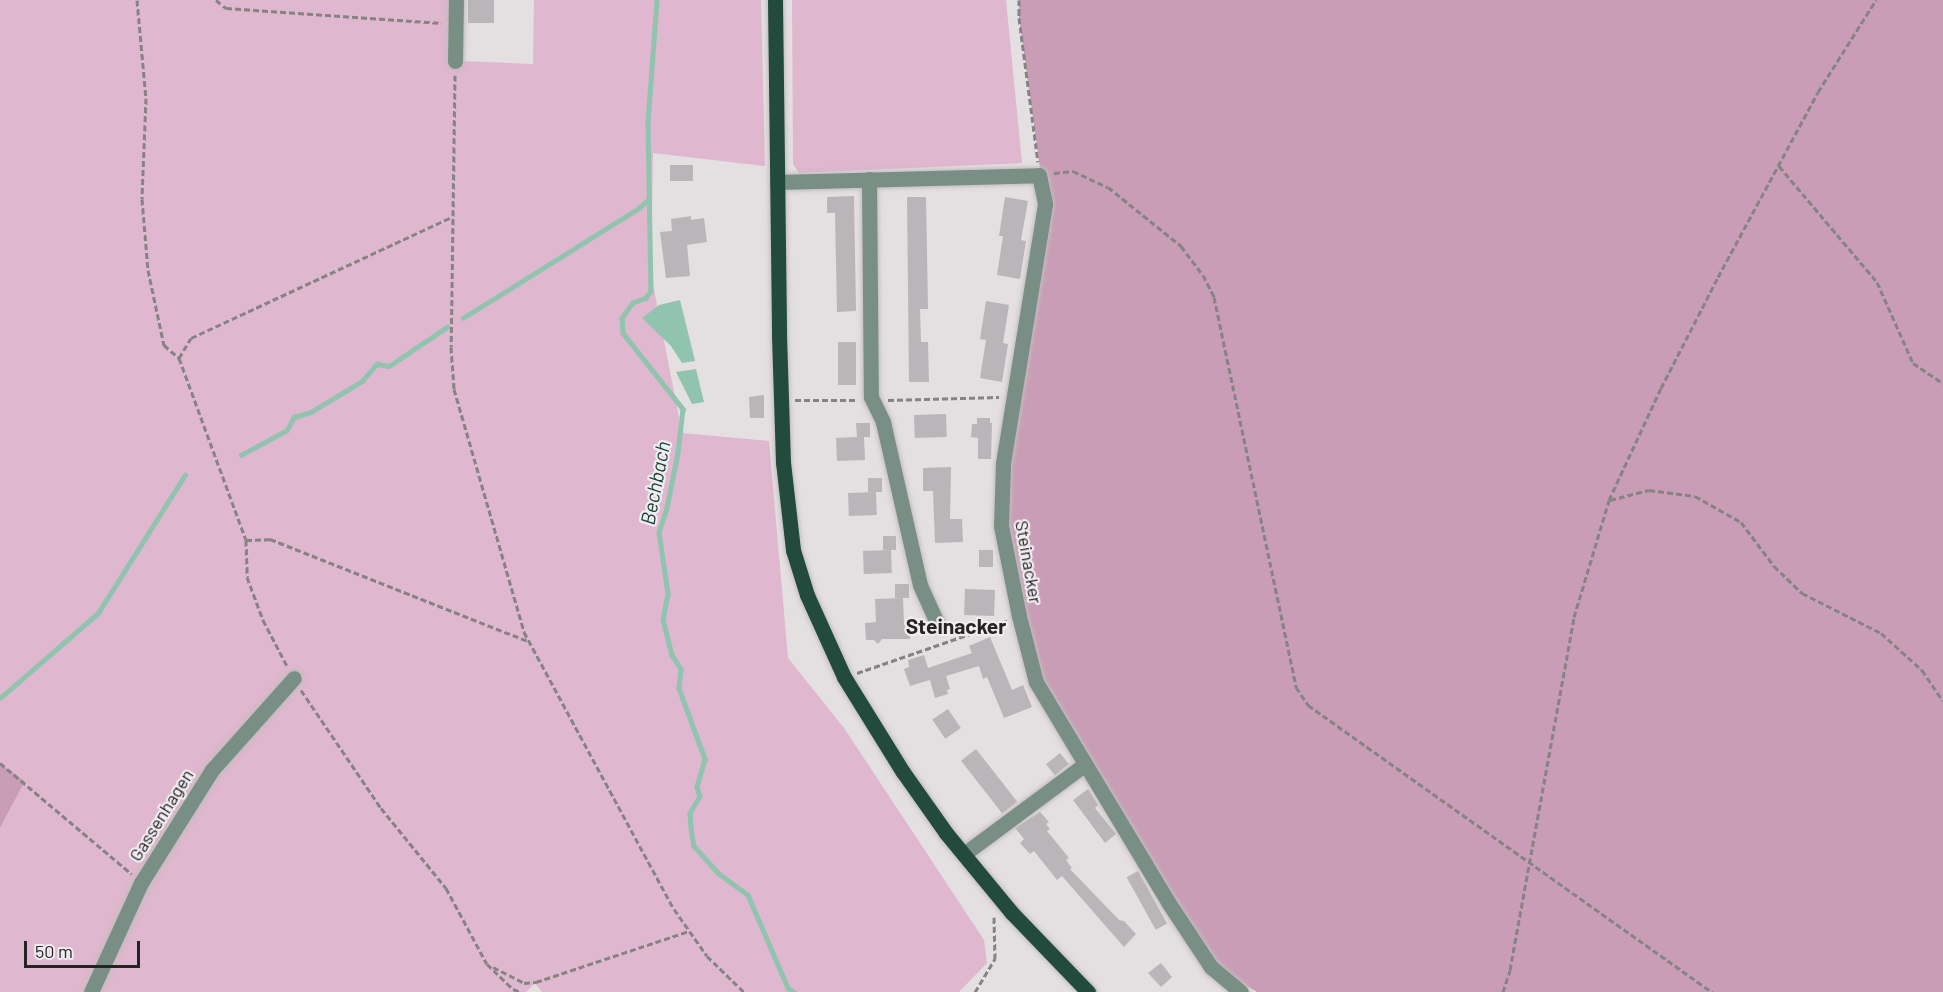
<!DOCTYPE html>
<html>
<head>
<meta charset="utf-8">
<style>
  body { margin:0 }
  #map { position:relative; width:1943px; height:992px; overflow:hidden; background:#e4dfe1; font-family:Barlow,sans-serif }
  div>[style] { position:absolute }
  [style*='--x'] { left:calc(var(--x)*1px); top:calc(var(--y)*1px); width:calc(var(--w)*1px); rotate:calc(var(--a)*1deg) }
  .green>* { inset:0; background:#dfb7ce }
  .forest>* { inset:0; background:#c99db6 }
  .water>* { inset:0; background:#90c4af }
  .stream>* { height:4.5px; margin:-2.25px; padding:0 2.25px; transform-origin:2.25px; border-radius:2.25px; background:#90c4af }
  .building>* { inset:0; background:#bab5b8; transform-origin:0 0 }
  .path>* { height:3px; margin-top:-1.5px; transform-origin:0; background:repeating-linear-gradient(90deg,#868384 0 6px,transparent 0 9px) }
  .roads { filter:drop-shadow(0 0 2px #c2bdbf) drop-shadow(0 0 2px #c2bdbf) }
  .minor>* { height:15px; margin:-7.5px; padding:0 7.5px; transform-origin:7.5px; border-radius:7.5px; background:#798e85 }
  .major>* { height:15px; margin:-7.5px; padding:0 7.5px; transform-origin:7.5px; border-radius:7.5px; background:#234b3d }
  span { translate:-50% -50%; white-space:nowrap; text-align:center; line-height:1.15; -webkit-text-stroke:4.5px #f1ecef; paint-order:stroke }
  .street-label { font-size:18px; color:#252324 }
  .water-label { font-size:20px; color:#0f3c2e; font-style:italic }
  .quarter-label { font-size:21px; color:#252324; font-weight:700 }
  .scale { position:absolute; left:24px; top:941px; width:116px; height:27px; box-sizing:border-box; border:3px solid #252324; border-top:0; padding-left:8px; font-size:18px; line-height:21px; white-space:nowrap; color:#252324; -webkit-text-stroke:4px #f1ecef; paint-order:stroke }
</style>
</head>
<body>
<div id="map">
  <div class="green">
    <i style="clip-path:polygon(0 0,464px 0,463px 61px,533px 64px,534px 0,761px 0,765px 166px,653px 153px,651px 274px,682px 433px,769px 441px,788px 658px,844px 728px,984px 940px,987px 963px,959px 992px,542px 992px,535px 983px,526px 992px,0 992px,0 828px,25px 781px,0 763px)"></i>
    <i style="clip-path:polygon(792px 0,1006px 0,1022px 163px,799px 173px,793px 164px)"></i>
  </div>
  <div class="forest">
    <i style="clip-path:polygon(1019px 0,1943px 0,1943px 992px,1257px 992px,1221px 971px,1036px 682px,1001px 526px,1045px 204px,1019px 18px)"></i>
    <i style="clip-path:polygon(0 763px,25px 781px,0 828px)"></i>
  </div>
  <div class="water">
    <i style="clip-path:polygon(680px 300px,695px 361px,682px 363px,671px 346px,642px 318px,659px 305px)"></i>
    <i style="clip-path:polygon(696px 369px,704px 402px,692px 404px,676px 372px)"></i>
  </div>
  <div class="stream">
    <i style="--x:657;--y:0;--w:123;--a:94.2"></i>
    <i style="--x:648;--y:123;--w:168;--a:89"></i>
    <i style="--x:651;--y:291;--w:9;--a:126"></i>
    <i style="--x:646;--y:298;--w:14;--a:159"></i>
    <i style="--x:633;--y:303;--w:19;--a:126"></i>
    <i style="--x:622;--y:318;--w:15;--a:86"></i>
    <i style="--x:623;--y:333;--w:97;--a:51.7"></i>
    <i style="--x:683;--y:409;--w:44;--a:96.5"></i>
    <i style="--x:678;--y:453;--w:56;--a:101.3"></i>
    <i style="--x:667;--y:508;--w:25;--a:108"></i>
    <i style="--x:659;--y:532;--w:63;--a:81.7"></i>
    <i style="--x:668;--y:594;--w:25;--a:101"></i>
    <i style="--x:663;--y:619;--w:37;--a:76"></i>
    <i style="--x:672;--y:655;--w:17;--a:57"></i>
    <i style="--x:681;--y:669;--w:19;--a:96"></i>
    <i style="--x:679;--y:688;--w:76;--a:69.9"></i>
    <i style="--x:705;--y:759;--w:29;--a:106"></i>
    <i style="--x:697;--y:787;--w:9;--a:72"></i>
    <i style="--x:700;--y:796;--w:20;--a:120"></i>
    <i style="--x:690;--y:813;--w:15;--a:86"></i>
    <i style="--x:691;--y:828;--w:18;--a:81"></i>
    <i style="--x:694;--y:846;--w:36;--a:48"></i>
    <i style="--x:718;--y:873;--w:37;--a:36"></i>
    <i style="--x:748;--y:895;--w:101;--a:66.7"></i>
    <i style="--x:788;--y:988;--w:7;--a:34"></i>
    <i style="--x:463;--y:318;--w:208;--a:-32"></i>
    <i style="--x:639;--y:208;--w:13;--a:-42"></i>
    <i style="--x:241;--y:455;--w:52;--a:-28.5"></i>
    <i style="--x:287;--y:430;--w:15;--a:-62"></i>
    <i style="--x:294;--y:417;--w:18;--a:-16"></i>
    <i style="--x:311;--y:412;--w:60;--a:-31.3"></i>
    <i style="--x:362;--y:381;--w:23;--a:-49"></i>
    <i style="--x:377;--y:364;--w:12;--a:9"></i>
    <i style="--x:389;--y:366;--w:70;--a:-33.9"></i>
    <i style="--x:0;--y:698;--w:130;--a:-40.9"></i>
    <i style="--x:98;--y:613;--w:163;--a:-57.8"></i>
  </div>
  <div class="building">
    <i style="left:468px;top:0;width:26px;height:23px"></i>
    <i style="left:670px;top:165px;width:23px;height:16px"></i>
    <i style="clip-path:polygon(854px 196px,856px 311px,837px 312px,835px 213px,827px 213px,827px 197px)"></i>
    <i style="clip-path:polygon(907px 197px,926px 197px,928px 309px,920px 309px,921px 342px,928px 342px,929px 382px,909px 382px)"></i>
    <i style="clip-path:polygon(1005px 197px,1028px 201px,1021px 240px,1026px 241px,1020px 279px,997px 275px,1003px 236px,999px 236px)"></i>
    <i style="clip-path:polygon(691px 216px,691px 220px,704px 218px,707px 242px,687px 245px,690px 276px,666px 278px,660px 232px,672px 231px,671px 219px)"></i>
    <i style="clip-path:polygon(986px 301px,1009px 305px,1003px 343px,1008px 344px,1002px 382px,980px 378px,986px 340px,980px 339px)"></i>
    <i style="left:838px;top:342px;width:18px;height:43px"></i>
    <i style="clip-path:polygon(764px 395px,764px 418px,750px 418px,749px 397px)"></i>
    <i style="left:946px;top:414px;width:23px;height:32px;rotate:88deg"></i>
    <i style="clip-path:polygon(977px 418px,990px 418px,990px 423px,992px 423px,991px 459px,978px 459px,978px 438px,971px 437px,972px 424px,977px 424px)"></i>
    <i style="clip-path:polygon(856px 423px,870px 423px,870px 437px,864px 437px,865px 460px,837px 461px,836px 438px,857px 437px)"></i>
    <i style="clip-path:polygon(951px 467px,950px 519px,962px 519px,963px 542px,935px 543px,933px 491px,923px 491px,923px 468px)"></i>
    <i style="left:868px;top:478px;width:14px;height:14px"></i>
    <i style="left:876px;top:492px;width:23px;height:28px;rotate:88deg"></i>
    <i style="left:883px;top:536px;width:13px;height:14px"></i>
    <i style="left:891px;top:550px;width:23px;height:28px;rotate:88deg"></i>
    <i style="left:993px;top:550px;width:17px;height:14px;rotate:90deg"></i>
    <i style="left:895px;top:584px;width:14px;height:14px"></i>
    <i style="left:965px;top:589px;width:30px;height:26px;rotate:2deg"></i>
    <i style="clip-path:polygon(903px 598px,904px 625px,910px 625px,910px 639px,882px 639px,878px 644px,874px 640px,866px 640px,865px 623px,876px 622px,875px 599px)"></i>
    <i style="clip-path:polygon(990px 637px,1012px 690px,1023px 685px,1032px 707px,1004px 718px,987px 677px,983px 679px,979px 666px,946px 676px,950px 689px,947px 690px,948px 694px,935px 698px,930px 680px,910px 686px,904px 669px,909px 667px,908px 660px,924px 655px,928px 668px,972px 653px,969px 646px)"></i>
    <i style="left:948px;top:709px;width:23px;height:19px;rotate:56deg"></i>
    <i style="left:976px;top:749px;width:67px;height:19px;rotate:52deg"></i>
    <i style="left:1060px;top:753px;width:14px;height:18px;rotate:51deg"></i>
    <i style="clip-path:polygon(1088px 789px,1098px 805px,1095px 808px,1116px 834px,1105px 843px,1073px 800px)"></i>
    <i style="clip-path:polygon(1040px 812px,1049px 822px,1046px 824px,1050px 829px,1047px 831px,1069px 858px,1066px 860px,1072px 868px,1070px 869px,1119px 920px,1124px 921px,1136px 934px,1124px 947px,1062px 876px,1057px 880px,1034px 851px,1030px 854px,1020px 843px,1024px 839px,1015px 828px)"></i>
    <i style="left:1138px;top:871px;width:60px;height:13px;rotate:61deg"></i>
    <i style="clip-path:polygon(1161px 963px,1172px 977px,1161px 987px,1148px 973px)"></i>
  </div>
  <div class="path">
    <i style="--x:137;--y:0;--w:98;--a:84.8"></i>
    <i style="--x:146;--y:98;--w:101;--a:92.3"></i>
    <i style="--x:142;--y:199;--w:71;--a:85.2"></i>
    <i style="--x:148;--y:270;--w:77;--a:78"></i>
    <i style="--x:164;--y:345;--w:20;--a:41"></i>
    <i style="--x:179;--y:358;--w:194;--a:69.8"></i>
    <i style="--x:246;--y:540;--w:37;--a:88"></i>
    <i style="--x:247;--y:577;--w:46;--a:69.6"></i>
    <i style="--x:263;--y:620;--w:52;--a:62.4"></i>
    <i style="--x:216;--y:0;--w:13;--a:39"></i>
    <i style="--x:226;--y:8;--w:216;--a:4"></i>
    <i style="--x:1019;--y:0;--w:18;--a:90"></i>
    <i style="--x:1019;--y:18;--w:145;--a:82.5"></i>
    <i style="--x:455;--y:75;--w:272;--a:90.8"></i>
    <i style="--x:451;--y:347;--w:42;--a:85.9"></i>
    <i style="--x:454;--y:389;--w:253;--a:73.9"></i>
    <i style="--x:524;--y:632;--w:315;--a:61.6"></i>
    <i style="--x:674;--y:909;--w:57;--a:54.9"></i>
    <i style="--x:707;--y:956;--w:52;--a:44.2"></i>
    <i style="--x:1779;--y:166;--w:152;--a:49.8"></i>
    <i style="--x:1877;--y:282;--w:89;--a:66"></i>
    <i style="--x:1913;--y:363;--w:36;--a:34"></i>
    <i style="--x:1054;--y:173;--w:19;--a:-6"></i>
    <i style="--x:1073;--y:171;--w:38;--a:25"></i>
    <i style="--x:1108;--y:187;--w:94;--a:38.9"></i>
    <i style="--x:1181;--y:246;--w:36;--a:53"></i>
    <i style="--x:1203;--y:275;--w:25;--a:63"></i>
    <i style="--x:1214;--y:297;--w:399;--a:78.1"></i>
    <i style="--x:1296;--y:687;--w:22;--a:56"></i>
    <i style="--x:1308;--y:705;--w:496;--a:35.4"></i>
    <i style="--x:179;--y:358;--w:23;--a:-59"></i>
    <i style="--x:191;--y:338;--w:288;--a:-24.9"></i>
    <i style="--x:795;--y:400;--w:63;--a:0"></i>
    <i style="--x:888;--y:400;--w:111;--a:-1.5"></i>
    <i style="--x:1610;--y:500;--w:40;--a:-14.4"></i>
    <i style="--x:1649;--y:490;--w:46;--a:7.4"></i>
    <i style="--x:1695;--y:496;--w:53;--a:29.5"></i>
    <i style="--x:1741;--y:522;--w:55;--a:53.1"></i>
    <i style="--x:1774;--y:566;--w:39;--a:44"></i>
    <i style="--x:1802;--y:593;--w:89;--a:26.9"></i>
    <i style="--x:1881;--y:633;--w:55;--a:42.1"></i>
    <i style="--x:1922;--y:670;--w:37;--a:56"></i>
    <i style="--x:246;--y:540;--w:24;--a:-2"></i>
    <i style="--x:270;--y:539;--w:277;--a:21.6"></i>
    <i style="--x:857;--y:673;--w:159;--a:-19.1"></i>
    <i style="--x:301;--y:690;--w:143;--a:55.9"></i>
    <i style="--x:381;--y:808;--w:103;--a:50.9"></i>
    <i style="--x:446;--y:888;--w:86;--a:61.7"></i>
    <i style="--x:487;--y:964;--w:36;--a:44"></i>
    <i style="--x:513;--y:989;--w:8;--a:23"></i>
    <i style="--x:0;--y:763;--w:172;--a:40.1"></i>
    <i style="--x:493;--y:967;--w:35;--a:27"></i>
    <i style="--x:524;--y:983;--w:12;--a:-5"></i>
    <i style="--x:536;--y:982;--w:161;--a:-18.4"></i>
    <i style="--x:975;--y:992;--w:39;--a:-59"></i>
    <i style="--x:995;--y:959;--w:42;--a:-91.4"></i>
    <i style="--x:1503;--y:992;--w:23;--a:-72"></i>
    <i style="--x:1510;--y:970;--w:359;--a:-79.7"></i>
    <i style="--x:1574;--y:617;--w:122;--a:-73.3"></i>
    <i style="--x:1609;--y:500;--w:123;--a:-65.1"></i>
    <i style="--x:1661;--y:388;--w:125;--a:-62.8"></i>
    <i style="--x:1718;--y:277;--w:210;--a:-61.6"></i>
    <i style="--x:1818;--y:92;--w:109;--a:-57.8"></i>
  </div>
  <div class="roads">
    <div class="minor">
      <i style="--x:455;--y:61;--w:61;--a:-89.1"></i>
      <i style="--x:869;--y:179;--w:218;--a:89.5"></i>
      <i style="--x:871;--y:397;--w:28;--a:64"></i>
      <i style="--x:883;--y:422;--w:167;--a:77.2"></i>
      <i style="--x:920;--y:585;--w:44;--a:65.8"></i>
      <i style="--x:777;--y:182;--w:262;--a:-1.5"></i>
      <i style="--x:1039;--y:175;--w:30;--a:78"></i>
      <i style="--x:1045;--y:204;--w:262;--a:99.2"></i>
      <i style="--x:1003;--y:463;--w:63;--a:91.8"></i>
      <i style="--x:1001;--y:526;--w:92;--a:78.7"></i>
      <i style="--x:1019;--y:616;--w:68;--a:75.6"></i>
      <i style="--x:1036;--y:682;--w:257;--a:59"></i>
      <i style="--x:1168;--y:902;--w:78;--a:56.5"></i>
      <i style="--x:1211;--y:967;--w:39;--a:40"></i>
      <i style="--x:964;--y:854;--w:151;--a:-36.6"></i>
      <i style="--x:91;--y:992;--w:120;--a:-65.4"></i>
      <i style="--x:141;--y:883;--w:133;--a:-57.9"></i>
      <i style="--x:212;--y:770;--w:123;--a:-48.3"></i>
    </div>
    <div class="major">
      <i style="--x:775;--y:0;--w:335;--a:89.3"></i>
      <i style="--x:779;--y:335;--w:127;--a:88.2"></i>
      <i style="--x:783;--y:462;--w:89;--a:83.5"></i>
      <i style="--x:793;--y:550;--w:47;--a:72.7"></i>
      <i style="--x:807;--y:595;--w:90;--a:65.7"></i>
      <i style="--x:844;--y:677;--w:112;--a:58.2"></i>
      <i style="--x:903;--y:772;--w:75;--a:54.8"></i>
      <i style="--x:946;--y:833;--w:104;--a:50.5"></i>
      <i style="--x:1012;--y:913;--w:110;--a:46.1"></i>
    </div>
  </div>
  <div class="street-label">
    <span style="left:1029px;top:562px;rotate:80deg">Steinacker</span>
    <span style="left:161px;top:815px;rotate:-58deg">Gassenhagen</span>
  </div>
  <div class="water-label">
    <span style="left:655px;top:483px;rotate:-79deg">Bechbach</span>
  </div>
  <div class="quarter-label">
    <span style="left:956px;top:626px">Steinacker</span>
  </div>
  <div class="scale">50 m</div>
</div>
</body>
</html>
